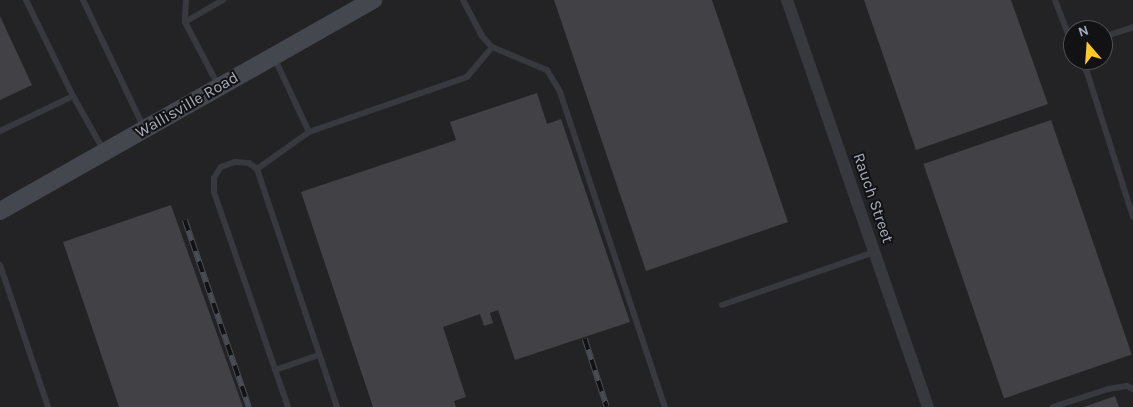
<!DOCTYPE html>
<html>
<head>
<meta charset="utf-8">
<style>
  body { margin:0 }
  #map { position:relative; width:1133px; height:407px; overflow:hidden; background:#171719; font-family:Karla,sans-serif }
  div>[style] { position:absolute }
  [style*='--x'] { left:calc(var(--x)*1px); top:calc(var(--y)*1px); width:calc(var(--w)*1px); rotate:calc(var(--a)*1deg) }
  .built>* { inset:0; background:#232326 }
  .building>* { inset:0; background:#414146; transform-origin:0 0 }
  .lane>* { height:6px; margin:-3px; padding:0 3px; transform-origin:3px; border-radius:3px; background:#38383f }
  .street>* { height:12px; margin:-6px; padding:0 6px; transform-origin:6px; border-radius:6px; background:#38383f }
  .secondary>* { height:18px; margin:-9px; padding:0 9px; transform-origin:9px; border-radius:9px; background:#45474f }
  .rail>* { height:5.5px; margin-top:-2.75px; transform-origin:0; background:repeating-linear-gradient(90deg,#121214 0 11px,#4a4c54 0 22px); box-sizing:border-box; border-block:1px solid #4a4c54 }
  span { translate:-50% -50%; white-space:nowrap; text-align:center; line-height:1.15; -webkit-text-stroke:4px #121214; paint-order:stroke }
  .street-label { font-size:16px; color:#a8acba }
  .north { position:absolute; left:1063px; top:20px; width:50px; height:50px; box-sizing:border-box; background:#121214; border:1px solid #4e5056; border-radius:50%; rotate:342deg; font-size:14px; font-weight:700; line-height:20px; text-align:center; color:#a8acba }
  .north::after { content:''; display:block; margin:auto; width:18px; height:22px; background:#ffca29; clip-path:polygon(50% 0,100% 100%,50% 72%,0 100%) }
</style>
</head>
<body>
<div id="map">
  <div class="built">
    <i style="clip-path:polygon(evenodd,0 0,1133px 0,1133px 407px,0 407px,0 0,1073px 30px,1103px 30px,1103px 60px,1073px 60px,1073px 30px)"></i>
  </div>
  <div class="building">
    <i style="clip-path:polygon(554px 0,712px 0,788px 222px,646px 271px)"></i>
    <i style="clip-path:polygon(864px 0,1011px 0,1048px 104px,916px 150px)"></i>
    <i style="clip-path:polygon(0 16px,32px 85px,0 100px)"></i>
    <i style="clip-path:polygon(537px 93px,547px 124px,561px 119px,630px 322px,515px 360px,498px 310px,490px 313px,493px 323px,484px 326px,480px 314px,443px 327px,466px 397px,454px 401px,456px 407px,373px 407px,301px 192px,456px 140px,450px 122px)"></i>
    <i style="left:1051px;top:120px;width:248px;height:135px;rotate:71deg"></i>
    <i style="clip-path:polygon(171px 205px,243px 407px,119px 407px,63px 242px)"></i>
    <i style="clip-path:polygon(1115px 396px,1119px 407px,1084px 407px)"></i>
  </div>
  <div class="lane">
    <i style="--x:83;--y:0;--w:142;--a:64.5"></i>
    <i style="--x:186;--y:0;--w:22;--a:93"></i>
    <i style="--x:185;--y:22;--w:71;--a:62.4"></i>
    <i style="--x:463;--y:0;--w:41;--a:62.2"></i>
    <i style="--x:482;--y:36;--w:15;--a:48"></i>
    <i style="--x:1055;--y:0;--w:50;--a:69"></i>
    <i style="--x:185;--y:22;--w:44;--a:-30.1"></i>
    <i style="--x:1103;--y:37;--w:32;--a:-18"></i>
    <i style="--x:274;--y:57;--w:83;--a:65"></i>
    <i style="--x:1080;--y:60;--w:14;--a:60"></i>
    <i style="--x:1087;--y:72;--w:152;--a:72.4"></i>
    <i style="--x:73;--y:96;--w:63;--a:60.6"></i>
    <i style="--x:0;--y:131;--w:81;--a:-25.6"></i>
    <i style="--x:73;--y:96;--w:107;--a:-116.1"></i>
    <i style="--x:257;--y:169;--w:64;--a:-35.4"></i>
    <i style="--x:309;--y:132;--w:167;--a:-19.2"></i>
    <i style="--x:467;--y:77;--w:39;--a:-50"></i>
    <i style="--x:492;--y:47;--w:60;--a:22.7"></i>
    <i style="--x:547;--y:70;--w:26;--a:59"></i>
    <i style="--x:560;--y:92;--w:332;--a:71.6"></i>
    <i style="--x:0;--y:265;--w:150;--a:71.3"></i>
    <i style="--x:722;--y:305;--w:161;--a:-19.2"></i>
    <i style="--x:275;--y:370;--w:46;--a:-18.8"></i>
    <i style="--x:288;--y:407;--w:227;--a:-109"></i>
    <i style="--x:214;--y:192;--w:14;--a:-90"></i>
    <i style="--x:214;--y:178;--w:13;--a:-58"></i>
    <i style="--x:221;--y:167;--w:15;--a:-20"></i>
    <i style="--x:235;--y:162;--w:14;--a:4"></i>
    <i style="--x:249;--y:163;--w:10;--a:37"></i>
    <i style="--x:257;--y:169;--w:251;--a:71.4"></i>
    <i style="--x:1053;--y:407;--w:58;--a:-18.1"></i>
    <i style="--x:1108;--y:389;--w:19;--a:-9"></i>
    <i style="--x:1127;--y:386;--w:7;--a:27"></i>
  </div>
  <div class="street">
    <i style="--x:787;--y:0;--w:431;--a:70.9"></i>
  </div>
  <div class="secondary">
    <i style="--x:0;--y:211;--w:429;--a:-29.5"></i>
  </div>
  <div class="rail">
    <i style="--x:185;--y:220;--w:198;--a:71.1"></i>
    <i style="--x:585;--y:339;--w:71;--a:72.1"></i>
  </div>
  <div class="street-label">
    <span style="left:187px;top:105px;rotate:-30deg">Wallisville Road</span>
    <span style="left:873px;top:198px;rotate:71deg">Rauch Street</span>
  </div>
  <div class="north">N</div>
</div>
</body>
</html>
